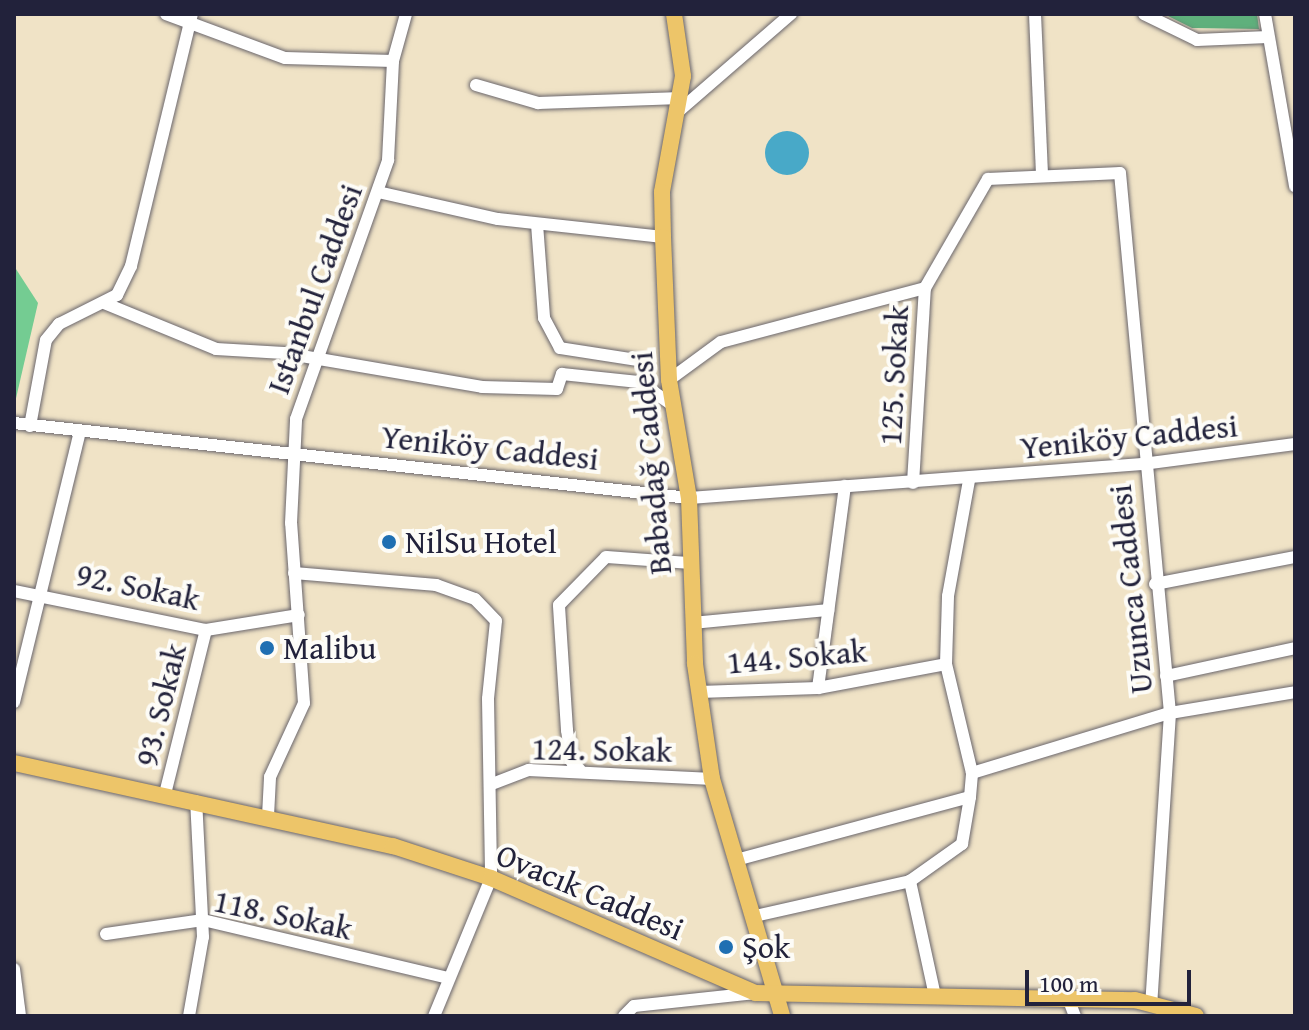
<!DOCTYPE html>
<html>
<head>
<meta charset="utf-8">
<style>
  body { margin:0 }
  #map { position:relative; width:1309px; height:1030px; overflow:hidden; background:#f0e3c6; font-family:"Gentium Book Plus",serif }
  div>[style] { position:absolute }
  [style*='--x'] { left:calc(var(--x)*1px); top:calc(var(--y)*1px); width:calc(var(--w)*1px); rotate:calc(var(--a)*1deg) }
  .green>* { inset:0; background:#74cc92 }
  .forest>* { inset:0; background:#5fb07c }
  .water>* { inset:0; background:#48a9c8 }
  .round { border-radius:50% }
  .roads { filter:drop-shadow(0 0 2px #6a666c) drop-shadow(0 0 2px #6a666c) }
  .minor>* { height:12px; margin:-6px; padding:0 6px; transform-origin:6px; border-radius:6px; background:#fff }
  .major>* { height:16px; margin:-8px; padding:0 8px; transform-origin:8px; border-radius:8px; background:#edc569 }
  .dots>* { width:22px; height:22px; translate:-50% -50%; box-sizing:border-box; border:4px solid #fdfcf7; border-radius:50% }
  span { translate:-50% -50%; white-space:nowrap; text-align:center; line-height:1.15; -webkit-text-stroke:8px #fdfcf7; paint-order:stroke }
  .street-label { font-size:32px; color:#22223b }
  .poi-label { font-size:32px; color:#22223b }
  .left { translate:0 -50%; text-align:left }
  .frame { position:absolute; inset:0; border:16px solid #22223b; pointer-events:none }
  .scale { position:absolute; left:1025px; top:970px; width:166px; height:36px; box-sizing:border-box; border:4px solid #22223b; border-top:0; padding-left:10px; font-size:24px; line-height:28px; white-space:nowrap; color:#22223b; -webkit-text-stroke:6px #fdfcf7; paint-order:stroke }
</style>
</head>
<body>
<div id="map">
  <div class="green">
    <i style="clip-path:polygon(14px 266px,38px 303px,14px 407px)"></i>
  </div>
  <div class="forest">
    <i style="clip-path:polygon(1164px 14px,1257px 14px,1259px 29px,1192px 28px)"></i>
  </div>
  <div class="water">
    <i class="round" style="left:765px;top:131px;width:44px;height:44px"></i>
  </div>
  <div class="roads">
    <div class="minor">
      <i style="--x:166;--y:14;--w:127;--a:20.3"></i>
      <i style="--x:285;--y:58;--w:108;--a:1.6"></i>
      <i style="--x:1035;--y:14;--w:160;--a:87.5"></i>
      <i style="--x:1144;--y:14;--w:59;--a:26.1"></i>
      <i style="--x:1197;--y:40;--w:71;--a:-2.4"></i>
      <i style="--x:1265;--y:14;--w:175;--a:80.1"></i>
      <i style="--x:476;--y:85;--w:65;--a:16.2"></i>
      <i style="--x:538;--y:103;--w:143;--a:-2"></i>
      <i style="--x:680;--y:110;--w:147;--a:-40.9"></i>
      <i style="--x:378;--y:192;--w:123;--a:12.7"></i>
      <i style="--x:498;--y:219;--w:166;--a:6.2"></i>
      <i style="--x:537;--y:224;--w:94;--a:85.7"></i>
      <i style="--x:544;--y:318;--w:34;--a:62"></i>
      <i style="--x:560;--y:348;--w:84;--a:8.9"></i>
      <i style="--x:104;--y:303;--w:121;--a:22.3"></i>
      <i style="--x:216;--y:349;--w:68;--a:3.4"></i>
      <i style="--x:284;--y:353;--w:201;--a:9.7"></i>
      <i style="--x:482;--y:387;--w:75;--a:1.5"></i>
      <i style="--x:557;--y:389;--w:16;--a:-72"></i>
      <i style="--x:562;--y:374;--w:77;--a:5.9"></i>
      <i style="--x:639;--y:382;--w:42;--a:34.4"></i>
      <i style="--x:669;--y:380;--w:64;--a:-36.2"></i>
      <i style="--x:721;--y:342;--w:211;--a:-14.8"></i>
      <i style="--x:14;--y:423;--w:679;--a:6.34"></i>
      <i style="--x:689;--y:498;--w:455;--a:-4.3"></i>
      <i style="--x:1143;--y:464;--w:153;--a:-7.5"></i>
      <i style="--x:30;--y:426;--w:87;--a:-79.5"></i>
      <i style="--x:46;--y:340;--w:21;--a:-51"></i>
      <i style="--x:59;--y:324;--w:65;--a:-26.6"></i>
      <i style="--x:117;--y:295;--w:32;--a:-64"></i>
      <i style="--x:131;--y:266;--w:259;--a:-76.4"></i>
      <i style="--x:913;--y:483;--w:195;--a:-86.5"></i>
      <i style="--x:925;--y:288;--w:126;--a:-60"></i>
      <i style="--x:988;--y:179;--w:132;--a:-2.6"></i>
      <i style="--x:1120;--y:173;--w:542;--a:84.71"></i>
      <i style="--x:1170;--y:713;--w:291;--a:93.7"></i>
      <i style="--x:294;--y:573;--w:143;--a:4.8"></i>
      <i style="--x:436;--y:585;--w:41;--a:19.7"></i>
      <i style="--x:475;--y:599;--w:30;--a:46"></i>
      <i style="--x:496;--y:621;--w:78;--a:95.9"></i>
      <i style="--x:488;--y:699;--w:179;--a:89"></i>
      <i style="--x:491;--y:878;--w:149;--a:112.4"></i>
      <i style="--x:1155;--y:584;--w:143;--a:-10.9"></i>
      <i style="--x:14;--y:591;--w:196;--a:11.5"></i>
      <i style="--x:206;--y:630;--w:94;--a:-9.2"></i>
      <i style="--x:693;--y:623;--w:136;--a:-5.5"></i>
      <i style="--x:1166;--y:676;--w:132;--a:-12.2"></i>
      <i style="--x:818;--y:688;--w:204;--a:-82.4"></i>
      <i style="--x:699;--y:692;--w:119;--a:-1.9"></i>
      <i style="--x:818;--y:688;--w:130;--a:-10.6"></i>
      <i style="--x:14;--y:702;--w:278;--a:-76.3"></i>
      <i style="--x:580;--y:770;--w:11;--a:-135"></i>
      <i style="--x:572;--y:762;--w:32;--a:-99"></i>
      <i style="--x:567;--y:730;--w:125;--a:-93.7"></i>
      <i style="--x:559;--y:605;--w:67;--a:-45.6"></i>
      <i style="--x:606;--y:557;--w:83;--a:4.1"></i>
      <i style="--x:972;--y:773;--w:207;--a:-16.9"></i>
      <i style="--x:1170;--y:713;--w:127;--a:-9.5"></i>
      <i style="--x:492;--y:784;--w:40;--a:-21"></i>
      <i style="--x:529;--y:770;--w:183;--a:2.8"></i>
      <i style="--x:165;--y:794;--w:169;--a:-76"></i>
      <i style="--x:268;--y:816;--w:39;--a:-87"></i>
      <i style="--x:270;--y:777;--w:81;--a:-65.3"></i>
      <i style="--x:304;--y:703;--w:180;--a:-94.1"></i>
      <i style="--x:291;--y:523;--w:104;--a:-87.2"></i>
      <i style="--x:296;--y:419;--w:275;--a:-70.4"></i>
      <i style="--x:388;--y:160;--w:99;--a:-87.1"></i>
      <i style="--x:393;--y:61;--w:49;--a:-74.5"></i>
      <i style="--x:736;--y:860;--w:242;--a:-15.1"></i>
      <i style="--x:755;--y:916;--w:159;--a:-12.7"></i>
      <i style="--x:106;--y:934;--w:98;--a:-8.2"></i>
      <i style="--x:203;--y:920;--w:252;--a:13.3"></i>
      <i style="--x:14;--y:969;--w:47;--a:82.7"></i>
      <i style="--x:935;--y:996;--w:118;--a:-102.3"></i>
      <i style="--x:910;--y:881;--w:64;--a:-35.4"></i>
      <i style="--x:962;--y:844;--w:48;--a:-80.3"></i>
      <i style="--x:970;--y:797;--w:24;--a:-85"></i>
      <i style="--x:972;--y:773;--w:112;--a:-103.4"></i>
      <i style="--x:946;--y:664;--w:68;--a:-88.3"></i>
      <i style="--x:948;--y:596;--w:118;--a:-79.7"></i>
      <i style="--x:1068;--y:998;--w:19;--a:69"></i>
      <i style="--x:189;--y:1016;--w:80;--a:-80"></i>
      <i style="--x:203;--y:937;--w:136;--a:-92.9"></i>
      <i style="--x:624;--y:1016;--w:14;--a:-45"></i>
      <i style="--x:634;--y:1006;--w:122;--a:-6.1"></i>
    </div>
    <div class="major">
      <i style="--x:674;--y:14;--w:63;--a:81.7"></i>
      <i style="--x:683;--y:76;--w:118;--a:100.3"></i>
      <i style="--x:662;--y:192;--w:45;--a:88.7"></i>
      <i style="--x:663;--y:237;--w:143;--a:87.6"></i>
      <i style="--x:669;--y:380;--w:120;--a:80.4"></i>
      <i style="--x:689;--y:498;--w:166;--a:87.9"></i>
      <i style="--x:695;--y:664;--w:116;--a:81.6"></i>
      <i style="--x:712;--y:779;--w:247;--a:73.5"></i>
      <i style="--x:14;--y:763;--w:388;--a:12.4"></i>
      <i style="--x:393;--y:846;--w:103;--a:18.1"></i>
      <i style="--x:491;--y:878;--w:288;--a:23.5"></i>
      <i style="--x:755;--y:993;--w:380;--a:1.1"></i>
      <i style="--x:1135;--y:1000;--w:63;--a:14.7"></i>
    </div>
  </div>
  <div class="dots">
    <i style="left:389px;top:542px;background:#1f6fb2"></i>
    <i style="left:267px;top:648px;background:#1f6fb2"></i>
    <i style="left:726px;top:947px;background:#1f6fb2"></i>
  </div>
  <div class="street-label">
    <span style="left:315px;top:289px;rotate:-70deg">Istanbul Caddesi</span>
    <span style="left:894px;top:375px;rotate:-87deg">125. Sokak</span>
    <span style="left:1129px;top:437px;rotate:-6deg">Yeniköy Caddesi</span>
    <span style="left:490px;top:448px;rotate:6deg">Yeniköy Caddesi</span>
    <span style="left:651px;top:463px;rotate:-95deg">Babadağ Caddesi</span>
    <span style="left:138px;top:587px;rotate:12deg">92. Sokak</span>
    <span style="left:1131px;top:589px;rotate:-96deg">Uzunca Caddesi</span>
    <span style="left:797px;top:657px;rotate:-5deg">144. Sokak</span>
    <span style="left:161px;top:705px;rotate:-76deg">93. Sokak</span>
    <span style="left:602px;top:750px;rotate:1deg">124. Sokak</span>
    <span style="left:590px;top:892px;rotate:23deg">Ovacık Caddesi</span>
    <span style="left:283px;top:915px;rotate:12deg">118. Sokak</span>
  </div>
  <div class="poi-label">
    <span class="left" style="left:405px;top:542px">NilSu Hotel</span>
    <span class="left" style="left:283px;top:648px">Malibu</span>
    <span class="left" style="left:742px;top:947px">Şok</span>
  </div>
  <div class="frame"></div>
  <div class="scale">100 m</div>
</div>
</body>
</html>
